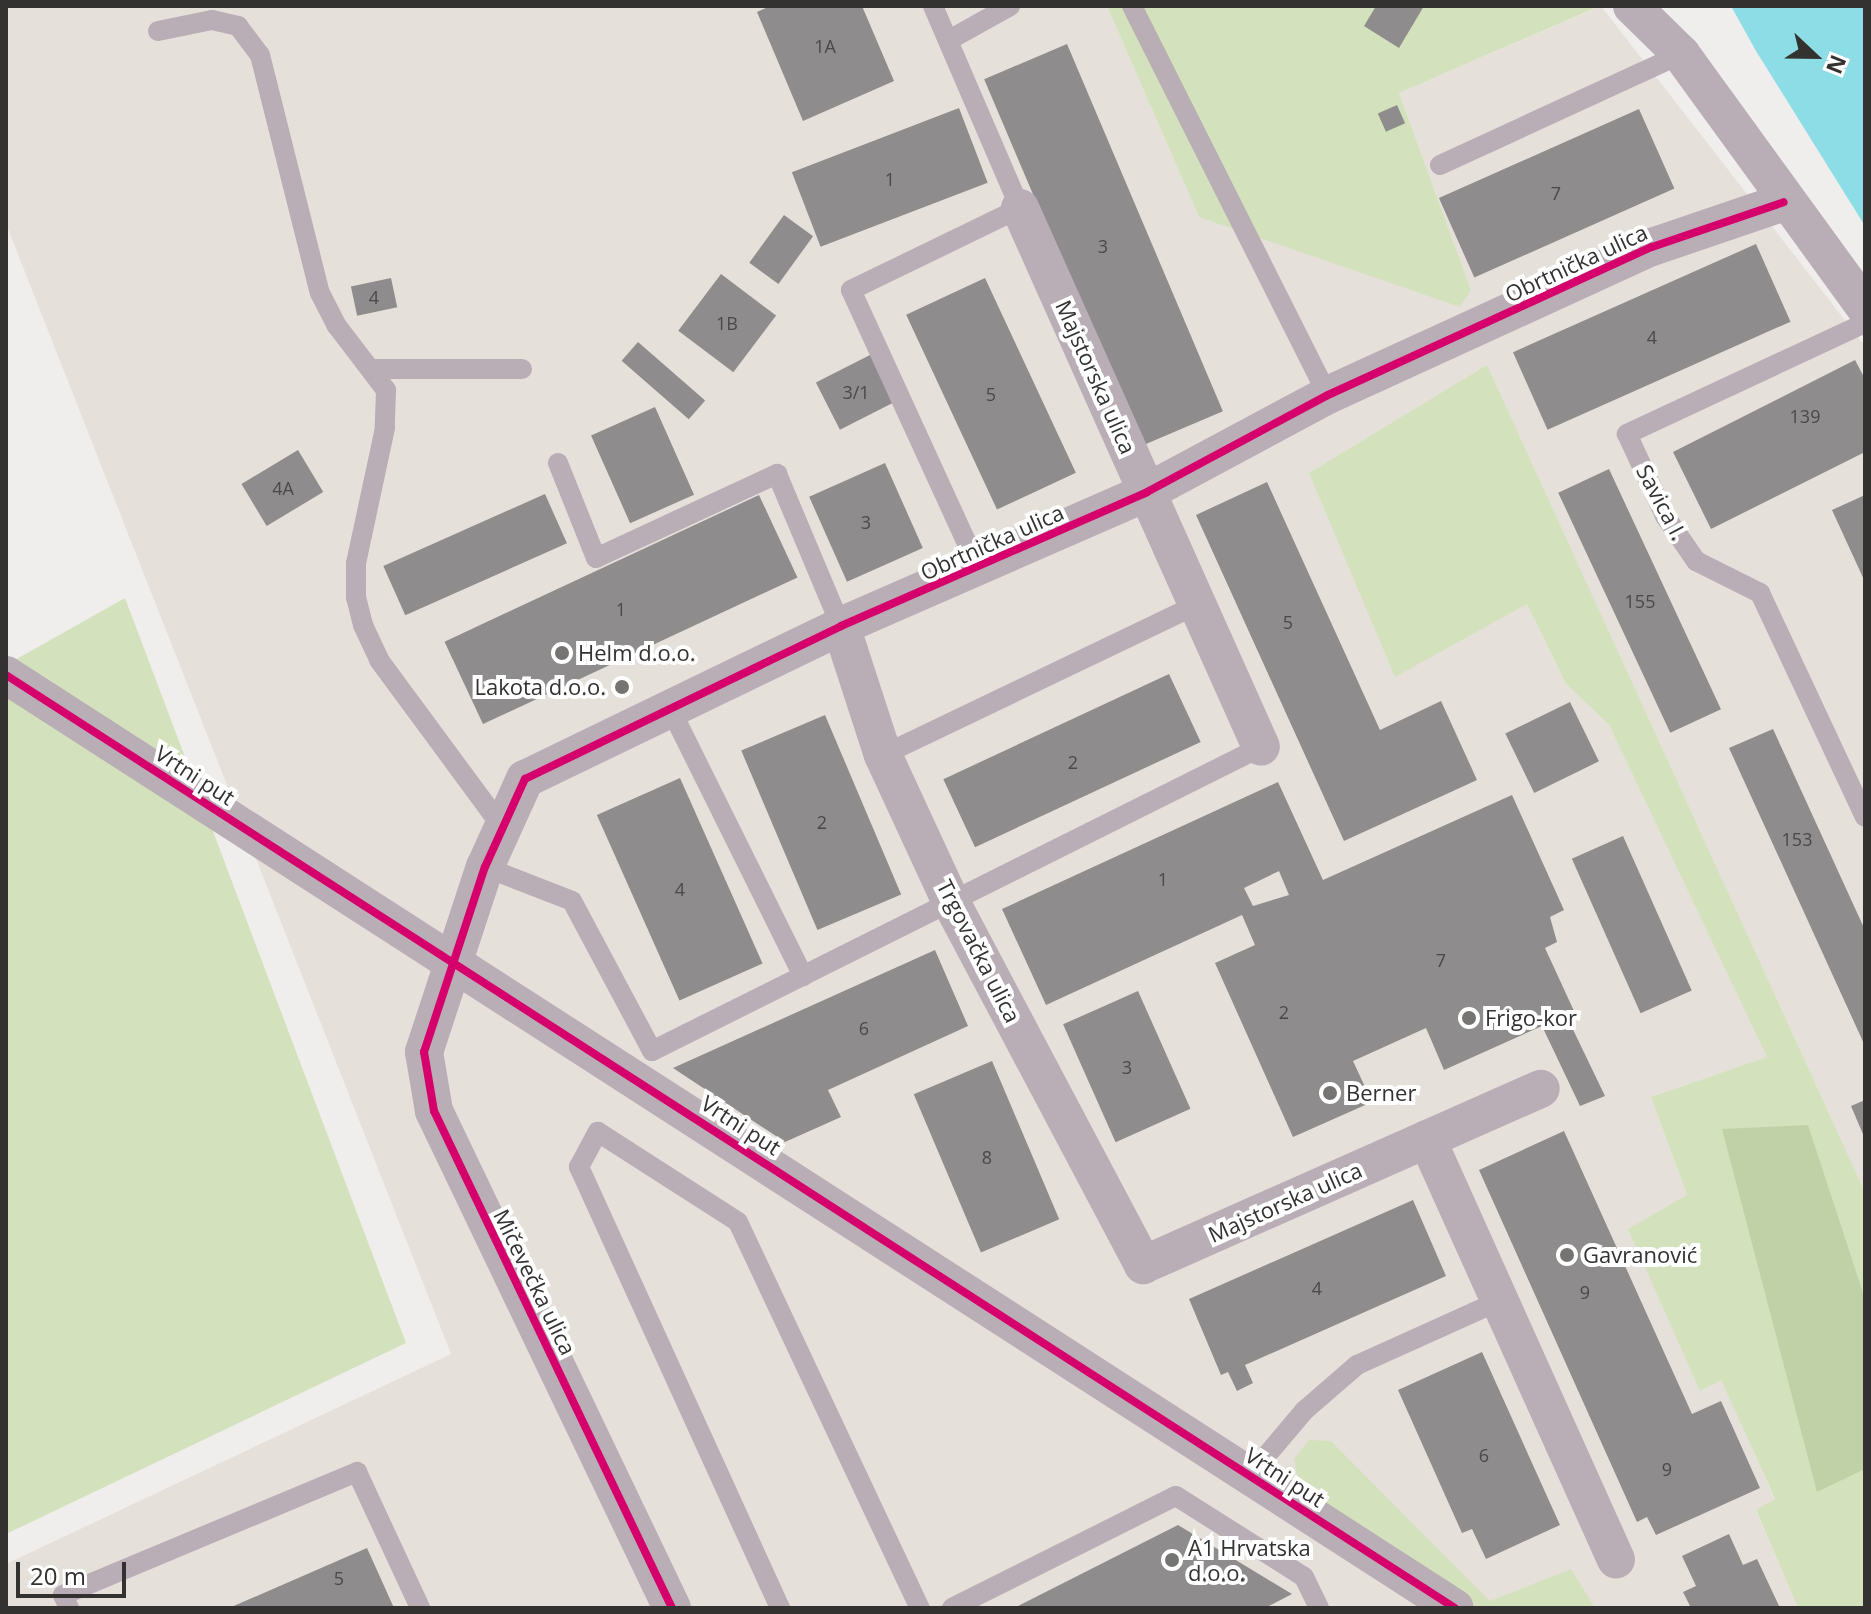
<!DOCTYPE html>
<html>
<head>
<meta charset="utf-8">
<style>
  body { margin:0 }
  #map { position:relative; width:1871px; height:1614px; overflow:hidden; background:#f0eeec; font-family:"Open Sans",sans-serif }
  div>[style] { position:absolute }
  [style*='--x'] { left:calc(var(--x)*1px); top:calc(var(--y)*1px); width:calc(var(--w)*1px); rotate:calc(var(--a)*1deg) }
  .built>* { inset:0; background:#e6e0db }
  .green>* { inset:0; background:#d3e2bc }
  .forest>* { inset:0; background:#c1d1a7 }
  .water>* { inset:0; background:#8ddde7 }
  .building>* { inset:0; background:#8e8c8c; transform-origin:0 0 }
  .service>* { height:20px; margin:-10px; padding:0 10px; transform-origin:10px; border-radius:10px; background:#b9adb6 }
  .minor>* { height:38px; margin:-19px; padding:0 19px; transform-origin:19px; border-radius:19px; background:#b9adb6 }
  .cycleway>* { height:8px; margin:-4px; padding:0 4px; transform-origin:4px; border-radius:4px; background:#d6006c }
  .dots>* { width:22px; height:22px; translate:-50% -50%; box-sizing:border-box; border:4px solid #fff; border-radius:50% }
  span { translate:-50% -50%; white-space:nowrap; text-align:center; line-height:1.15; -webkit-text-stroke:8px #fff; paint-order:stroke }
  .number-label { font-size:18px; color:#4a4848 }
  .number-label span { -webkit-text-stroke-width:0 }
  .street-label { font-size:22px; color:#333231 }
  .poi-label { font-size:22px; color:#333231 }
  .left { translate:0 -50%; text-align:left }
  .right { translate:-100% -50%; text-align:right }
  .frame { position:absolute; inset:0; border:8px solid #333231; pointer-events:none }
  .north { position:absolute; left:1775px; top:16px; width:80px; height:80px; -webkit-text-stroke:6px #fff; paint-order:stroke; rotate:112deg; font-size:22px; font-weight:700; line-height:32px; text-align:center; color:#333231 }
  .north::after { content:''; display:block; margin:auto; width:28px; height:36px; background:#333231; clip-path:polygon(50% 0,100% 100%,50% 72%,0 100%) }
  .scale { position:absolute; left:16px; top:1562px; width:110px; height:36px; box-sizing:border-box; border:4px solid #333231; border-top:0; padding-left:10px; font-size:24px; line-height:28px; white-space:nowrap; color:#333231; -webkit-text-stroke:6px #fff; paint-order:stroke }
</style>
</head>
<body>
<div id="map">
  <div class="built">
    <i style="clip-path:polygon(6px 6px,1107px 6px,1199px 217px,1471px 290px,1399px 93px,1601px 6px,1865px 346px,1865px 1192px,1487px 366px,1309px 473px,1527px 604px,1566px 684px,1609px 725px,1768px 1057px,1651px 1097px,1687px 1195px,1701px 1391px,1721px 1379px,1775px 1500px,1756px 1511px,1798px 1608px,6px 1608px,6px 1564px,451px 1354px,6px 224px)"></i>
  </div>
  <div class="green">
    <i style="clip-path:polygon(1107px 6px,1600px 6px,1399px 93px,1471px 290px,1460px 307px,1199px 217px)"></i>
    <i style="clip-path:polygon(1487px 365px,1865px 1192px,1865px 1608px,1798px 1608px,1756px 1510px,1775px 1499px,1721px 1380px,1700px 1391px,1628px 1229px,1687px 1195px,1651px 1097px,1767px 1057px,1609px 725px,1566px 684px,1527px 604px,1395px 677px,1309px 473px)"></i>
    <i style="clip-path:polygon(125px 598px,406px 1343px,6px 1534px,6px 665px)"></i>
    <i style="clip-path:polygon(1309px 1440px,1331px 1441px,1490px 1601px,1571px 1569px,1595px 1608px,1480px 1608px,1471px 1603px,1300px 1488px,1294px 1459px)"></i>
  </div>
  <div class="forest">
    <i style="clip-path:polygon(1808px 1125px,1865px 1299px,1865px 1469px,1817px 1492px,1722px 1129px)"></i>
  </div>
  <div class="water">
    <i style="clip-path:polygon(1731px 6px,1865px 6px,1865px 226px,1756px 51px)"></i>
  </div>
  <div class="building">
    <i style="clip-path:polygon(770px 6px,862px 6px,894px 81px,803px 121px,757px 12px)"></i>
    <i style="clip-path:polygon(1376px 6px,1424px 6px,1399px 48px,1364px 26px)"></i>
    <i style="left:1067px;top:44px;width:399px;height:90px;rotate:67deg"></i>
    <i style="left:1397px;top:105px;width:20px;height:21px;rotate:66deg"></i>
    <i style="left:959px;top:108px;width:80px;height:179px;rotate:69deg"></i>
    <i style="left:1639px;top:109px;width:87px;height:219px;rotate:66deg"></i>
    <i style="left:784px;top:215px;width:36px;height:59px;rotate:36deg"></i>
    <i style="left:1756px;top:244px;width:85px;height:266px;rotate:66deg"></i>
    <i style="left:721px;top:274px;width:69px;height:71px;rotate:37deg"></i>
    <i style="left:391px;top:278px;width:30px;height:41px;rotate:78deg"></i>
    <i style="left:985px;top:278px;width:215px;height:87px;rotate:65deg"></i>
    <i style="left:638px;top:342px;width:89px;height:25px;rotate:41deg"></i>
    <i style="left:872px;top:354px;width:53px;height:63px;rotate:63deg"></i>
    <i style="clip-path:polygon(1855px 360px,1865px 379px,1865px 452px,1711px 529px,1673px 452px)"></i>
    <i style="left:655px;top:407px;width:96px;height:70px;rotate:66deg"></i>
    <i style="left:298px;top:450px;width:49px;height:66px;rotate:59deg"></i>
    <i style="left:885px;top:463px;width:93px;height:83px;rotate:66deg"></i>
    <i style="left:1609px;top:469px;width:265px;height:56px;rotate:65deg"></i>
    <i style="clip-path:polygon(1267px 482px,1380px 730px,1441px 701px,1477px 780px,1344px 841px,1196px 515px)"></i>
    <i style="left:545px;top:494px;width:54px;height:177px;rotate:66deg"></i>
    <i style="left:759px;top:495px;width:91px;height:347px;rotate:65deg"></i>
    <i style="clip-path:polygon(1865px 495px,1865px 582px,1832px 510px)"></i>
    <i style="left:1169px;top:674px;width:75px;height:249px;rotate:65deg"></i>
    <i style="left:1570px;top:702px;width:66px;height:72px;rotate:64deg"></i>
    <i style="left:825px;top:715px;width:195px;height:91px;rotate:67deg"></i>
    <i style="clip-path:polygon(1773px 729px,1865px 930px,1865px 1046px,1729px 748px)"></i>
    <i style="left:680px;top:778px;width:203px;height:91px;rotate:66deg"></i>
    <i style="clip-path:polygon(evenodd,1278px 782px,1323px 880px,1512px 795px,1564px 910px,1550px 917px,1557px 942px,1545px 948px,1574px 1011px,1566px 1015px,1605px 1096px,1580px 1106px,1542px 1026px,1444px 1070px,1426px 1028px,1353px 1061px,1372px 1102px,1293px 1137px,1215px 963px,1255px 945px,1242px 915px,1046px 1005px,1002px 909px,1278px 782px,1279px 871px,1289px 895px,1253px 906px,1244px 888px,1279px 871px)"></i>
    <i style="left:1623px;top:836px;width:169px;height:56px;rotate:66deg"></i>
    <i style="clip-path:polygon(935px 950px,968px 1026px,828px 1090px,841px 1117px,785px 1142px,673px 1068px)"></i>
    <i style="left:1138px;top:991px;width:129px;height:82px;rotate:66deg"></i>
    <i style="left:992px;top:1061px;width:172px;height:85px;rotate:67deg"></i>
    <i style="clip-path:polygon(1865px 1100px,1865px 1139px,1851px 1106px)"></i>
    <i style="clip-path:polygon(1564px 1131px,1692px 1414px,1721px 1401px,1760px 1488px,1656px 1535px,1647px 1517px,1637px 1522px,1479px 1170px)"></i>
    <i style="clip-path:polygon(1413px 1200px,1446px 1276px,1245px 1365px,1253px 1383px,1237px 1391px,1228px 1372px,1221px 1375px,1189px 1299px)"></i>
    <i style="clip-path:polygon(1482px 1352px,1560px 1525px,1486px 1559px,1472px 1529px,1462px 1533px,1398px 1390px)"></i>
    <i style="clip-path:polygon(1178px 1525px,1292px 1594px,1265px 1608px,1014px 1608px)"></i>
    <i style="clip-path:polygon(1729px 1534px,1743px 1565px,1757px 1559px,1780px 1608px,1691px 1608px,1683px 1592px,1696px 1586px,1682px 1556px)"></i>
    <i style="clip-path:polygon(367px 1548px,394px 1608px,229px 1608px)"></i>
  </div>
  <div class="service">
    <i style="--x:933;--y:6;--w:220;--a:66.7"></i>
    <i style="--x:1020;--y:208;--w:188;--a:154.1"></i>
    <i style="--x:851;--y:290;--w:308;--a:65.4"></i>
    <i style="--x:1132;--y:6;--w:436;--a:63.3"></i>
    <i style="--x:158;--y:31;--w:55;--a:-11.5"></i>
    <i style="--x:212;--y:20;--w:27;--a:13"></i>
    <i style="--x:238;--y:26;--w:36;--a:53"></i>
    <i style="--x:260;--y:55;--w:245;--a:75.9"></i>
    <i style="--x:320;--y:293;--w:37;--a:63"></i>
    <i style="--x:337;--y:326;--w:81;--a:52.6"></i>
    <i style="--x:386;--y:390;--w:38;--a:92"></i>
    <i style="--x:385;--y:428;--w:138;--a:102.1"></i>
    <i style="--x:356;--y:563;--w:34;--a:90"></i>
    <i style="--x:356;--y:597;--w:29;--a:76"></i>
    <i style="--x:363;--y:625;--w:38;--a:65"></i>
    <i style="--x:379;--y:660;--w:209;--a:53.6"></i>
    <i style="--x:949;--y:40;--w:70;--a:-29.1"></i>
    <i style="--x:1440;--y:165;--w:265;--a:-24.7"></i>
    <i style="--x:1865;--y:323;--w:263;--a:155"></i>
    <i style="--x:1627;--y:434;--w:90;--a:65.1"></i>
    <i style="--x:1665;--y:516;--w:55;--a:55.4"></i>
    <i style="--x:1696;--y:561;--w:72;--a:26.6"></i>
    <i style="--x:1760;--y:593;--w:247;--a:64.9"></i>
    <i style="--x:373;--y:369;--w:149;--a:0"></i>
    <i style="--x:558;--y:463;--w:102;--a:68.2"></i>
    <i style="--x:596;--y:558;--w:200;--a:-24.9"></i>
    <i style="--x:777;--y:474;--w:165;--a:67.2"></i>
    <i style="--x:672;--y:712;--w:295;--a:63.6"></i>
    <i style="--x:883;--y:755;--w:349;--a:-25.6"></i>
    <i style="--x:485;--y:867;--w:93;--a:21.3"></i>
    <i style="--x:572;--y:901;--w:170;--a:61.9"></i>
    <i style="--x:652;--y:1051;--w:681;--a:-26.53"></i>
    <i style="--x:1250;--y:1475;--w:85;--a:-49.8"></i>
    <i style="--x:1305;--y:1410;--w:69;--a:-40.9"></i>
    <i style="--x:1357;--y:1365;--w:156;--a:-24.3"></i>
    <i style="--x:69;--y:1608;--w:14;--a:-115"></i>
    <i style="--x:63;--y:1595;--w:319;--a:-22.7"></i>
    <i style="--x:357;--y:1472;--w:150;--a:65.1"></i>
    <i style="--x:780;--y:1608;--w:485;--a:-114.5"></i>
    <i style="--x:579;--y:1167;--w:40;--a:-62"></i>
    <i style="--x:598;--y:1132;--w:166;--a:32.7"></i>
    <i style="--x:738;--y:1222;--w:427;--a:64.8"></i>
    <i style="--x:952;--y:1608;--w:250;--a:-26.6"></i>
    <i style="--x:1176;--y:1496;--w:151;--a:32.3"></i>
    <i style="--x:1304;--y:1577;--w:34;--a:64"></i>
  </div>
  <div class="minor">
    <i style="--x:1632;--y:6;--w:69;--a:44.4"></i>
    <i style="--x:1681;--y:54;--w:313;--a:54"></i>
    <i style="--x:1020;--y:208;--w:590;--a:65.91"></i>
    <i style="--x:841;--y:626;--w:136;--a:72"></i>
    <i style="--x:883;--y:755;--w:162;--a:65.2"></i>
    <i style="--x:951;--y:902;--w:411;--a:62.1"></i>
    <i style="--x:1143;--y:1265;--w:435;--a:-23.9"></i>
    <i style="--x:6;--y:675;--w:1723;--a:32.78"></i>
    <i style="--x:1427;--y:1139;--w:461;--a:65.8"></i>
    <i style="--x:672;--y:1608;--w:551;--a:-115.59"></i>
    <i style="--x:434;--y:1111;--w:60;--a:-99.6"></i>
    <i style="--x:424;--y:1052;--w:195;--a:-71.8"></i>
    <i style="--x:485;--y:867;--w:97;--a:-65.6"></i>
    <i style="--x:525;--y:779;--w:351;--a:-25.8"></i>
    <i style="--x:841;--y:626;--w:334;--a:-23.6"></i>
    <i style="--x:1147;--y:492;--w:205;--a:-28.2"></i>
    <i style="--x:1328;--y:395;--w:356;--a:-24.6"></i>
    <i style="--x:1652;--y:247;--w:139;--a:-18.8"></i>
  </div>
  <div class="cycleway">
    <i style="--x:6;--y:675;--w:1723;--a:32.78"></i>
    <i style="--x:672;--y:1608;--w:551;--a:-115.59"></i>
    <i style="--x:434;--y:1111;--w:60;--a:-99.6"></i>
    <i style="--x:424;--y:1052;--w:195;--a:-71.8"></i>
    <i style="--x:485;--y:867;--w:97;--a:-65.6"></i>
    <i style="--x:525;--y:779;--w:351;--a:-25.8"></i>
    <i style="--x:841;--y:626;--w:334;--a:-23.6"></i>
    <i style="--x:1147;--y:492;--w:205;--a:-28.2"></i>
    <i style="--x:1328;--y:395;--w:356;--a:-24.6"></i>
    <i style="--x:1652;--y:247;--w:139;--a:-18.8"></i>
  </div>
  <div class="dots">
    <i style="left:562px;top:653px;background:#757472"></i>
    <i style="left:622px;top:687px;background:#757472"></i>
    <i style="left:1469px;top:1018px;background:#757472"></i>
    <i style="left:1330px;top:1093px;background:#757472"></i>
    <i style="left:1567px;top:1255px;background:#757472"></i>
    <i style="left:1172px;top:1560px;background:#757472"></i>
  </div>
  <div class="number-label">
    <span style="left:825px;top:46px">1A</span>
    <span style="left:890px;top:179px">1</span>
    <span style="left:1556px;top:193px">7</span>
    <span style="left:1103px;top:246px">3</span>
    <span style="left:374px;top:297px">4</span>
    <span style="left:727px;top:323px">1B</span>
    <span style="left:1652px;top:337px">4</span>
    <span style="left:856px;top:392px">3/1</span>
    <span style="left:991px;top:394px">5</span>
    <span style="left:1805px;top:416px">139</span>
    <span style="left:283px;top:488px">4A</span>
    <span style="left:866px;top:522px">3</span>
    <span style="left:1640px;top:601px">155</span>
    <span style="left:621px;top:609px">1</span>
    <span style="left:1288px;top:622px">5</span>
    <span style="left:1073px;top:762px">2</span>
    <span style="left:822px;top:822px">2</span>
    <span style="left:1797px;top:839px">153</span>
    <span style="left:1163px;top:879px">1</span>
    <span style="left:680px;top:889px">4</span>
    <span style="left:1441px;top:960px">7</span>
    <span style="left:1284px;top:1012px">2</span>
    <span style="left:864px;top:1028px">6</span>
    <span style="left:1127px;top:1067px">3</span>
    <span style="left:987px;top:1157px">8</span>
    <span style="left:1317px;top:1288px">4</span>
    <span style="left:1585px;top:1292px">9</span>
    <span style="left:1484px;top:1455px">6</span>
    <span style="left:1667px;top:1469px">9</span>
    <span style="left:339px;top:1578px">5</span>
  </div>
  <div class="street-label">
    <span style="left:1576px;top:263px;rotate:-25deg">Obrtnička ulica</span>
    <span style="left:1096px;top:377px;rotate:66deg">Majstorska ulica</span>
    <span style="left:1662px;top:502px;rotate:62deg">Savica I.</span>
    <span style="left:992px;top:542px;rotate:-24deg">Obrtnička ulica</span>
    <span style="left:195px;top:775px;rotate:33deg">Vrtni put</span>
    <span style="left:979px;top:951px;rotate:63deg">Trgovačka ulica</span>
    <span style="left:741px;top:1125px;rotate:33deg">Vrtni put</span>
    <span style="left:1285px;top:1202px;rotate:-24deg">Majstorska ulica</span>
    <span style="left:535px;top:1282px;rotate:64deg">Mičevečka ulica</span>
    <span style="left:1285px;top:1477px;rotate:33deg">Vrtni put</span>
  </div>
  <div class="poi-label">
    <span class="left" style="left:578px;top:653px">Helm d.o.o.</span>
    <span class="right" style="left:606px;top:687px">Lakota d.o.o.</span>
    <span class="left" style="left:1485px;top:1018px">Frigo-kor</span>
    <span class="left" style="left:1346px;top:1093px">Berner</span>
    <span class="left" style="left:1583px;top:1255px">Gavranović</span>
    <span class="left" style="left:1188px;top:1560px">A1 Hrvatska<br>d.o.o.</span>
  </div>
  <div class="frame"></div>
  <div class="north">N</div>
  <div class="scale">20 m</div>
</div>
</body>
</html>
